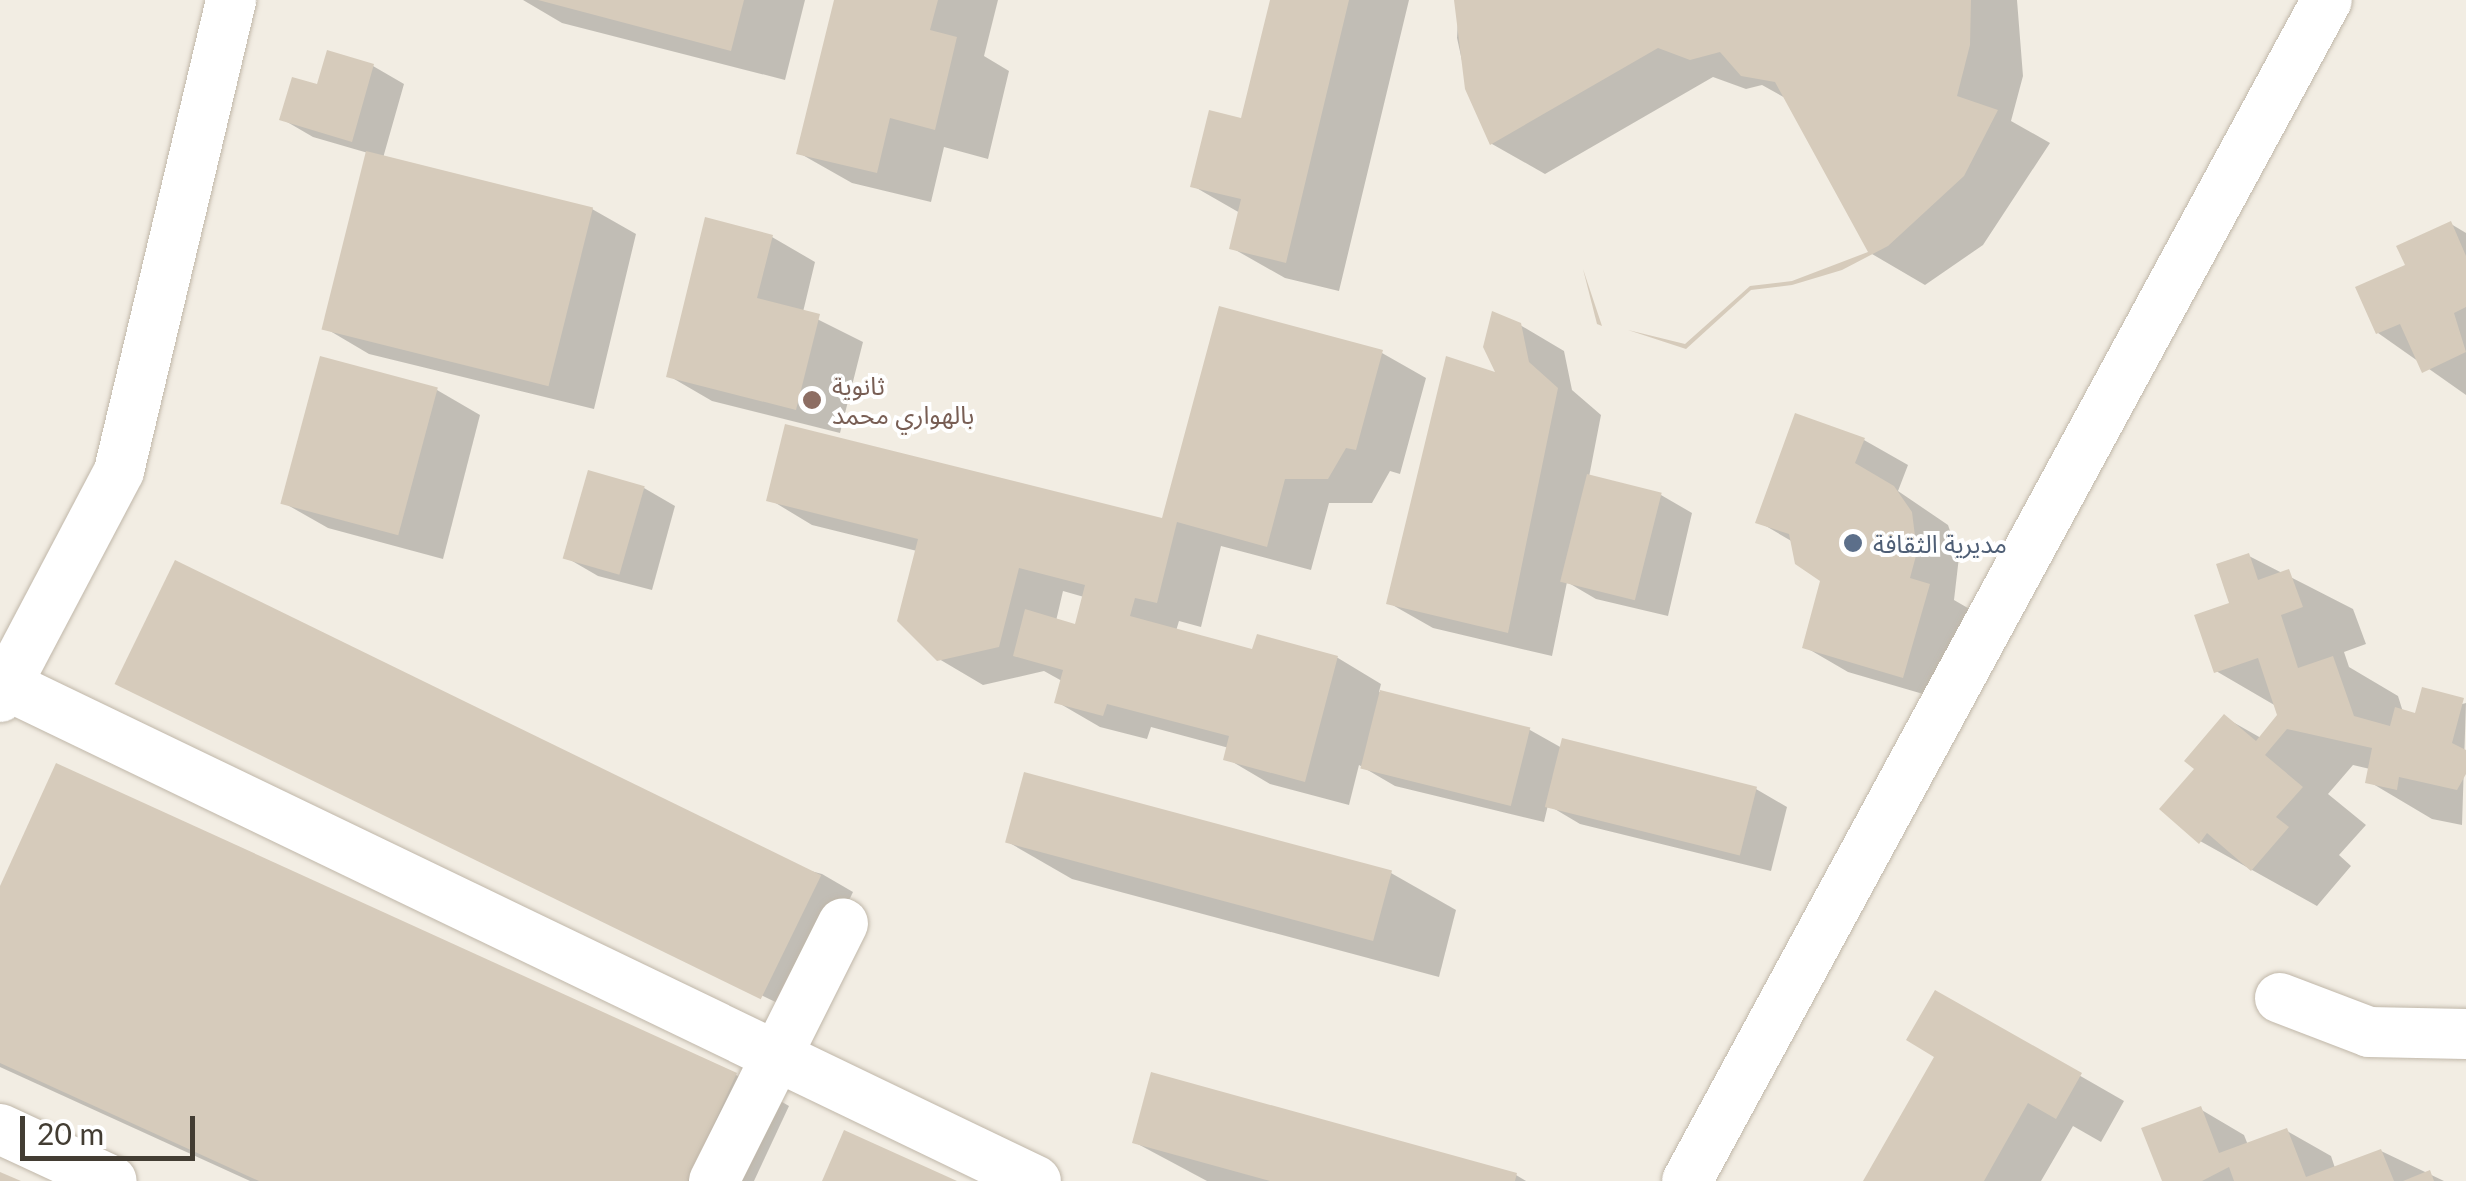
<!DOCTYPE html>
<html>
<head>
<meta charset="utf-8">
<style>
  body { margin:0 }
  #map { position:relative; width:2466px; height:1181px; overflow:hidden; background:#f2ede3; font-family:Lato,"Noto Sans Arabic",sans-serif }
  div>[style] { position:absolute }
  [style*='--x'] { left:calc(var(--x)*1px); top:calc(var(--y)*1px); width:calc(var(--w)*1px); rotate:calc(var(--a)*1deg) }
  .shadow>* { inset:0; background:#0003 }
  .building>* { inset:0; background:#d6cbbb; transform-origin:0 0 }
  .roads { filter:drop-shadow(0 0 2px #c0b7a9) drop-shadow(0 0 2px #c0b7a9) }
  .minor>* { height:50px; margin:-25px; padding:0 25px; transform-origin:25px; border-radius:25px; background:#fff }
  .dots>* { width:28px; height:28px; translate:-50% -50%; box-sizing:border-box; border:5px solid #fff; border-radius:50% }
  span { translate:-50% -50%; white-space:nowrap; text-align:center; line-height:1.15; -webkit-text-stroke:8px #fff; paint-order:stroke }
  .education-label { font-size:25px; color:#785e54 }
  .left { translate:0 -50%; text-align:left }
  .service-label { font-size:25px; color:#4e5e75 }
  .scale { position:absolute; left:20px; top:1116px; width:175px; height:45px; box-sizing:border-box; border:5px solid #433d33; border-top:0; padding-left:12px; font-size:30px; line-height:35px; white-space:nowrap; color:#433d33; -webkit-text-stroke:8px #fff; paint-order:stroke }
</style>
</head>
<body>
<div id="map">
  <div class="shadow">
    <i style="clip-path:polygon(523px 0,805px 0,785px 80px,562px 23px)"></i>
    <i style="clip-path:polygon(836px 0,998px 0,984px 56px,1009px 71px,988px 159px,944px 147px,931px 202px,852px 183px,799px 153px)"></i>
    <i style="clip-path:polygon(1273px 0,1409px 0,1339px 291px,1285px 278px,1232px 248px,1240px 213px,1193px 186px,1243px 121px)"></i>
    <i style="clip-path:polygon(1459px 0,2017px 0,2023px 76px,2011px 121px,2050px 143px,1983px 245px,1925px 285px,1872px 254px,1787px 99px,1762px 85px,1746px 89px,1713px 77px,1545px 174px,1492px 144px,1468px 88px,1457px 38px)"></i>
    <i style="clip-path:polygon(373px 66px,404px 84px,383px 158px,592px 209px,636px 234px,594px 409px,369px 354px,325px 328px,368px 153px,313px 137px,282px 119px,319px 87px)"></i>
    <i style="clip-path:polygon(2451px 224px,2466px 233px,2466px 395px,2378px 333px,2408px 267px)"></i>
    <i style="clip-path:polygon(772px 237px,815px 262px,803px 312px,863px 342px,840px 433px,712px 401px,669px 376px)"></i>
    <i style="clip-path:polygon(1520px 325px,1564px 351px,1572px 390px,1601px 415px,1589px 477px,1661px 495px,1692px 513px,1668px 616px,1596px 599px,1567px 582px,1552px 656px,1433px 628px,1389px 603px)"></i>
    <i style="clip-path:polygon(evenodd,1382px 353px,1426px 378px,1400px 474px,1390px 471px,1372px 503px,1329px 503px,1311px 570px,1221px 546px,1201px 627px,1179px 621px,1176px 631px,1254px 652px,1259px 637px,1338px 658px,1381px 684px,1379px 692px,1530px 730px,1562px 748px,1756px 789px,1787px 807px,1771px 871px,1580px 824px,1548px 805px,1544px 822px,1395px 786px,1359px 765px,1349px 805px,1270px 784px,1226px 758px,1229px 748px,1151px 727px,1147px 739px,1100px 727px,1057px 702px,1062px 681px,1044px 671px,983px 685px,939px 659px,917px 551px,812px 525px,769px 499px,1164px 521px,1382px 353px,1063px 591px,1084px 597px,1077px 627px,1056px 621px,1063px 591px)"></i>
    <i style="clip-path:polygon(437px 390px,480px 415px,443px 559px,328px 528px,284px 503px)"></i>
    <i style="clip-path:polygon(1796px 416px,1864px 440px,1908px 465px,1898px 491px,1948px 525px,1959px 557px,1954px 600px,1973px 611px,1947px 701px,1848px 672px,1805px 647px,1823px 580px,1793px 542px,1759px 522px)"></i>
    <i style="clip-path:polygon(644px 488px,675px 506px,652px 590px,598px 576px,567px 558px)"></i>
    <i style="clip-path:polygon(2249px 556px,2353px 609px,2366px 644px,2344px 652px,2349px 667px,2398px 696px,2403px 712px,2417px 716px,2466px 703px,2462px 825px,2432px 819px,2368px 781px,2370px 769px,2353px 765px,2328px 794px,2366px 825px,2339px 855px,2351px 866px,2317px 906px,2200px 841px,2198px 769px,2224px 717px,2261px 738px,2280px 716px,2276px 706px,2216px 671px)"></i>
    <i style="clip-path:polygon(119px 683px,822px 874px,853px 892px,796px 1012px)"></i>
    <i style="clip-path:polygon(1008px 842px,1391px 873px,1456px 910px,1439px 977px,1072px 879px)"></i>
    <i style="clip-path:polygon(0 892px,736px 1075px,789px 1106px,754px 1181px,250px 1181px,0 1067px)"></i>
    <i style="clip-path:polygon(1936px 993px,2124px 1101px,2101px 1142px,2073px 1126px,2041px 1181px,1866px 1181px,1938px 1056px)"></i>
    <i style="clip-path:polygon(2200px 1109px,2244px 1135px,2248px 1145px,2287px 1131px,2331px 1156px,2335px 1168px,2381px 1151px,2444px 1181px,2164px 1181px)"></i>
    <i style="clip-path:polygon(1134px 1142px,1516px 1175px,1526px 1181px,1207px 1181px)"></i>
  </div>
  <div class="building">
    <i style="clip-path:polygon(538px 0,744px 0,731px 51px)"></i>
    <i style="clip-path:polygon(834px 0,938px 0,930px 30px,957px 37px,935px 130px,890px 118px,877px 173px,796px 154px)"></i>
    <i style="clip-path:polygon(1270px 0,1349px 0,1286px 263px,1229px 249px,1241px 199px,1190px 187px,1209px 110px,1241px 118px)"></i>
    <i style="clip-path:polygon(1454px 0,1971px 0,1970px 45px,1957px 96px,1998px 110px,1964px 176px,1888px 246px,1842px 270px,1792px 285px,1751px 290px,1686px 349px,1628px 330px,1685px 344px,1750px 286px,1792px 281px,1868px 252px,1775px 82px,1741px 76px,1720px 52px,1690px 60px,1658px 48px,1490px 145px,1465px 89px)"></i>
    <i style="clip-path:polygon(327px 50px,374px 64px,352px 142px,279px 120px,292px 77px,317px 84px)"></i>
    <i style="left:366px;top:151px;width:234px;height:184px;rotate:14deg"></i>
    <i style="clip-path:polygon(705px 217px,773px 235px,757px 298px,820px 314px,796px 410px,666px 377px)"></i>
    <i style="clip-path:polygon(2451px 221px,2466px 256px,2466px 307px,2454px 313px,2466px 352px,2422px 373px,2400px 324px,2376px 334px,2355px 287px,2405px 265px,2396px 246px)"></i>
    <i style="clip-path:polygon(1583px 269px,1602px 326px,1597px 324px)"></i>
    <i style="clip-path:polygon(1219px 306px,1383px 350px,1356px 450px,1346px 448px,1328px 479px,1285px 479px,1267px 547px,1177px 522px,1157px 603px,1135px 598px,1130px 616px,1252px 649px,1257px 634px,1338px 656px,1305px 782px,1223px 760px,1229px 736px,1107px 704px,1103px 716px,1054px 703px,1063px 670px,1013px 656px,1025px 609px,1075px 624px,1085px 585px,1019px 568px,999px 647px,937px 661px,897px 621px,918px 539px,766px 501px,785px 424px,1162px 518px)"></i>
    <i style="clip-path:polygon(1492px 311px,1521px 323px,1529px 362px,1558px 388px,1508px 633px,1386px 604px,1446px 356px,1495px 372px,1483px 347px)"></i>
    <i style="left:320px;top:356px;width:122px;height:153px;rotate:15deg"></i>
    <i style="clip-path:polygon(1795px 413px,1865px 438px,1855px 463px,1894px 486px,1912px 512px,1917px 552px,1910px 578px,1930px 584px,1903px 678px,1802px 648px,1820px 581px,1795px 564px,1789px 534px,1755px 523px)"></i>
    <i style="left:588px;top:470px;width:59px;height:92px;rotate:16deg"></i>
    <i style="left:1587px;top:474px;width:77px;height:111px;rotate:14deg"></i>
    <i style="clip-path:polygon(2249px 553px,2258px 580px,2289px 569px,2303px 607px,2281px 615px,2298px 668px,2333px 656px,2354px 716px,2390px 726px,2395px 707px,2415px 713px,2422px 687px,2464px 698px,2452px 743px,2466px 750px,2466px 774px,2457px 790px,2399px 777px,2397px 790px,2365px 783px,2372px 748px,2287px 729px,2265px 755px,2303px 787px,2276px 817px,2289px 827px,2251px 871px,2207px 833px,2199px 844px,2159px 809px,2194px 769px,2184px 761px,2224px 714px,2256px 741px,2277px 715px,2258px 658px,2214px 673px,2194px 615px,2229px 603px,2216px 564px)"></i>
    <i style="left:175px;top:560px;width:719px;height:138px;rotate:26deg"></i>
    <i style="left:1380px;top:690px;width:155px;height:81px;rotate:14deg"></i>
    <i style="left:1562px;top:738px;width:201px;height:71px;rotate:14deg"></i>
    <i style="clip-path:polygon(56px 763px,737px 1073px,688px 1181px,259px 1181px,0 1063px,0 886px)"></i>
    <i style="left:1024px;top:772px;width:381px;height:73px;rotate:15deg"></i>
    <i style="clip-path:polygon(1935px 990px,2082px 1073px,2056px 1119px,2028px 1103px,1984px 1181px,1863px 1181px,1934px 1057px,1906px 1040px)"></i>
    <i style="clip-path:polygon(1151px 1072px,1517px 1173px,1515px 1181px,1270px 1181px,1132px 1143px)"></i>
    <i style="clip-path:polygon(2201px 1106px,2219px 1153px,2287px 1128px,2306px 1177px,2381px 1149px,2394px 1181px,2234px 1181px,2229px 1167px,2202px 1181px,2162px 1181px,2141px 1128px)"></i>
    <i style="clip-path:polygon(844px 1130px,957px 1181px,822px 1181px)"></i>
    <i style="clip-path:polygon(2430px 1170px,2434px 1181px,2403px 1181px)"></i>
    <i style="clip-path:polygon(0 1172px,21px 1181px,0 1181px)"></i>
  </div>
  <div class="roads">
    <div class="minor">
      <i style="--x:6;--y:685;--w:1143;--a:25.71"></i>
      <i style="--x:0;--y:697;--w:255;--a:-62.2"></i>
      <i style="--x:119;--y:471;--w:484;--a:-76.6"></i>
      <i style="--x:2280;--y:998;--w:95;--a:20.9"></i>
      <i style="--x:2369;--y:1032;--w:97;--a:1.2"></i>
      <i style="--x:0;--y:1129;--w:123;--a:24.9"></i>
      <i style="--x:714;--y:1181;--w:288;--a:-63.4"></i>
      <i style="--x:1687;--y:1181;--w:1343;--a:-61.55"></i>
    </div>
  </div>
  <div class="dots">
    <i style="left:812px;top:400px;background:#8d6e63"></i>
    <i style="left:1853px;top:543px;background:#5c6f8a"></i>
  </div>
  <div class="education-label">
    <span class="left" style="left:832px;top:400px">ثانوية<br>بالهواري محمد</span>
  </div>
  <div class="service-label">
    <span class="left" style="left:1873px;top:543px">مديرية الثقافة</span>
  </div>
  <div class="scale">20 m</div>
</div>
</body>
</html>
